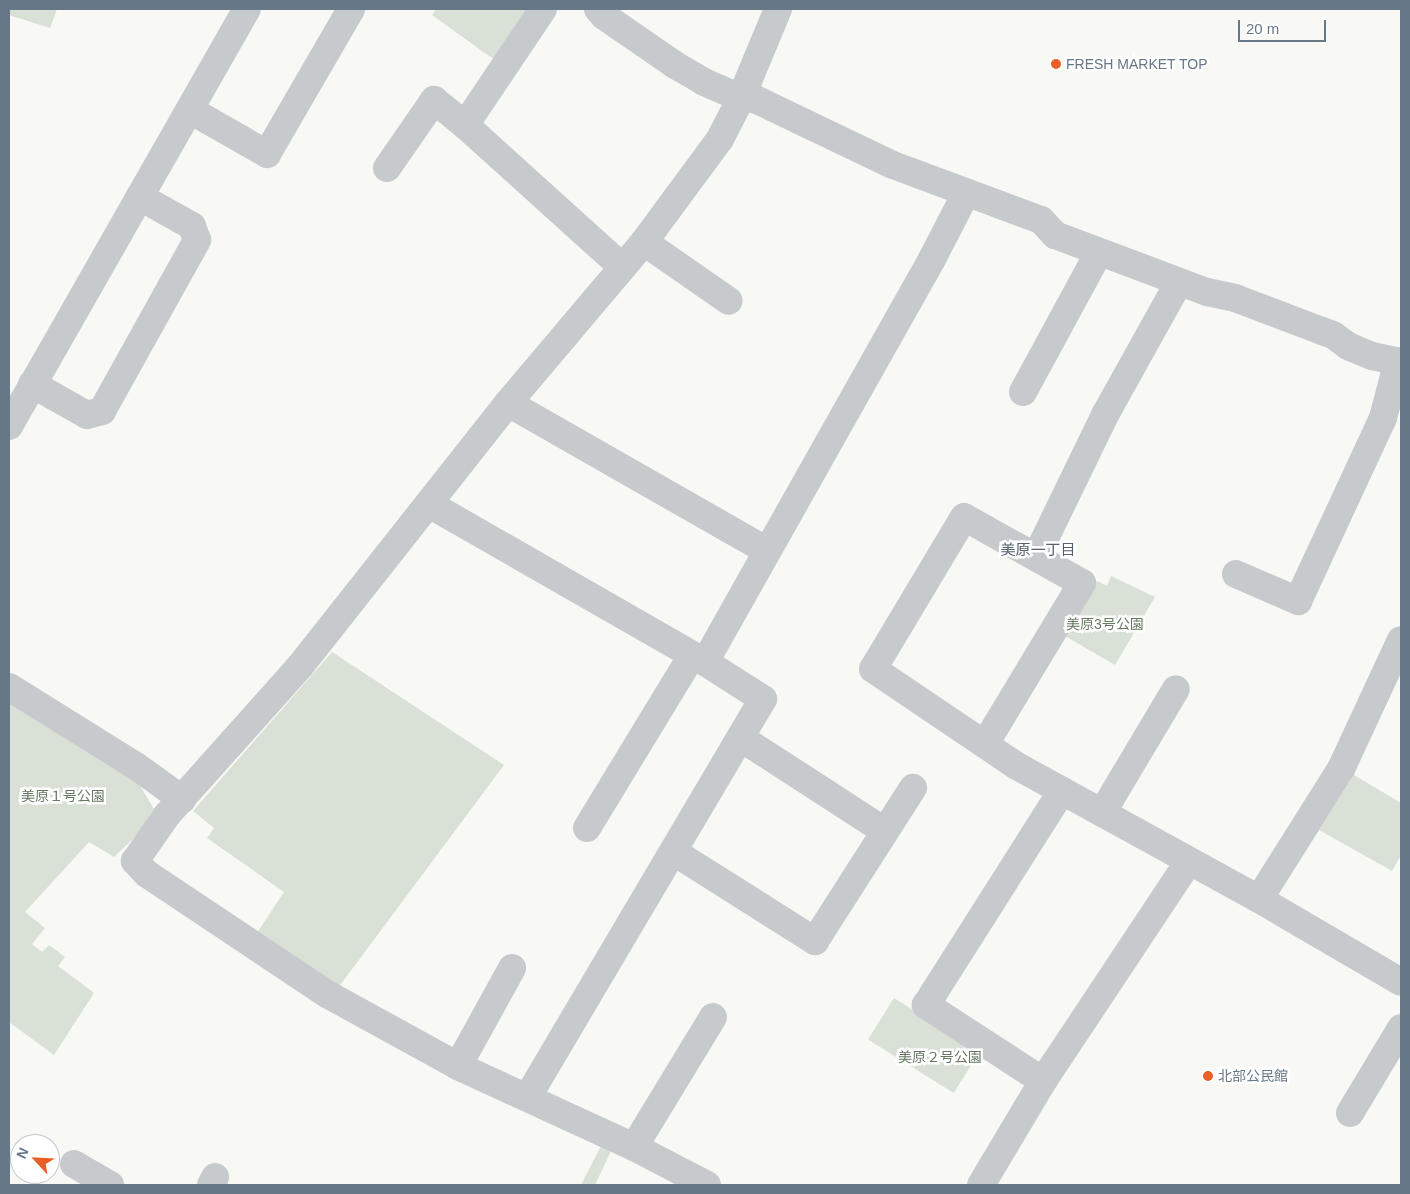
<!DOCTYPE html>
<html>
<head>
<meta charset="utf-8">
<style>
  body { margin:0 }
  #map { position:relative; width:1410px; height:1194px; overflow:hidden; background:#f8f8f5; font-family:Arial,"Noto Sans JP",sans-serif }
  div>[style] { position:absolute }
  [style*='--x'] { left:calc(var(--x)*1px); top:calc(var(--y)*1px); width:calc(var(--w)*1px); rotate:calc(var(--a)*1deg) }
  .green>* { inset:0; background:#d9e0d6; transform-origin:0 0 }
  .street>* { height:28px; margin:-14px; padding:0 14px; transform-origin:14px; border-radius:14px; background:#c6cacd }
  .dots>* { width:14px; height:14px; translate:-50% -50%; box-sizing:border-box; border:2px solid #fff; border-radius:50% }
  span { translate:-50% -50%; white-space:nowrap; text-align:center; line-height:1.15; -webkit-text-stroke:5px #fff; paint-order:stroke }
  .poi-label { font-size:14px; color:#678 }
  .left { translate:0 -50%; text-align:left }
  .park-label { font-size:14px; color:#657961 }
  .neighbourhood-label { font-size:15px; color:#54606c }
  .frame { position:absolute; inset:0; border:10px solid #678; pointer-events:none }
  .north { position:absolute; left:10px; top:1134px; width:50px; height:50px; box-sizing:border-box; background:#fff; border:1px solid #c2c9cf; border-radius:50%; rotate:295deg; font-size:14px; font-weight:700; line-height:20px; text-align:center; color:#678 }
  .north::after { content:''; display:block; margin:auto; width:18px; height:22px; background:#e95f25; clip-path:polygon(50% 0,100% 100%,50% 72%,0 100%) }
  .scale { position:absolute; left:1238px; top:20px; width:88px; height:22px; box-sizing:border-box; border:2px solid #678; border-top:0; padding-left:6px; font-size:15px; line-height:18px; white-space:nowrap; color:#678; -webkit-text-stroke:4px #fff; paint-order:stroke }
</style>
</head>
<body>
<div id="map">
  <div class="green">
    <i style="clip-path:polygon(9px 9px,57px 9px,50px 28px,9px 15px)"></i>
    <i style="clip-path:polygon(436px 9px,532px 9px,496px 61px,432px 15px)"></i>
    <i style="clip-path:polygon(1111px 576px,1155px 597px,1115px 665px,1065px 636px,1097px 581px,1107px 586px)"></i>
    <i style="clip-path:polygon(332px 652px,504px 765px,338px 988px,255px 936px,284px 892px,207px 838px,214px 828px,193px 811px)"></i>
    <i style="clip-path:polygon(9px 698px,136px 779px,154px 809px,135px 837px,114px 857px,89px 842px,25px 912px,45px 928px,32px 944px,42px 952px,49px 945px,65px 957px,58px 966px,94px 993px,54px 1055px,9px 1022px)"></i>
    <i style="clip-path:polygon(1354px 775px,1401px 803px,1401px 855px,1392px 871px,1319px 830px)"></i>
    <i style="left:894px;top:998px;width:101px;height:49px;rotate:32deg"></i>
    <i style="clip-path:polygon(601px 1146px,611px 1151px,595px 1185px,581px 1185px)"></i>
  </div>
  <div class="street">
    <i style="--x:543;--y:9;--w:140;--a:123.9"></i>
    <i style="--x:465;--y:125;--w:212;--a:42.1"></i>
    <i style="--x:598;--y:9;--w:9;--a:49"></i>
    <i style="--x:604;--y:16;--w:86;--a:34.6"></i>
    <i style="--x:675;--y:65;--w:34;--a:30"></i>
    <i style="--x:704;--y:82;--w:40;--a:23.4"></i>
    <i style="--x:741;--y:98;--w:14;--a:4"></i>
    <i style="--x:755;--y:99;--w:153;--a:25.6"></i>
    <i style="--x:893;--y:165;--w:158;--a:20.4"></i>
    <i style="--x:1041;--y:220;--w:21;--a:47"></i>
    <i style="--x:1055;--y:235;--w:162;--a:20.6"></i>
    <i style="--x:1207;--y:292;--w:29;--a:12"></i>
    <i style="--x:1235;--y:298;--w:93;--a:20.8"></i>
    <i style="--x:1322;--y:331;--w:12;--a:20"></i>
    <i style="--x:1333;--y:335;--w:19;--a:36"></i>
    <i style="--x:1348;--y:346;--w:26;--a:23"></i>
    <i style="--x:1372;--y:356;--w:30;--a:12"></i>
    <i style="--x:190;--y:110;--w:89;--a:29.7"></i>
    <i style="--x:267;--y:154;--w:168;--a:-59.9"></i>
    <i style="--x:387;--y:168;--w:83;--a:-55.3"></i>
    <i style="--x:434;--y:100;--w:40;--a:39"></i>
    <i style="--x:644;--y:242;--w:103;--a:34.8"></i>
    <i style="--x:32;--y:384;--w:63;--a:29.4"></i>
    <i style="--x:87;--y:415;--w:16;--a:-15"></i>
    <i style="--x:102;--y:411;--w:196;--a:-60.9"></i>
    <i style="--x:197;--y:240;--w:15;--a:-110"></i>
    <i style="--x:192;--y:226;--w:60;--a:-150.9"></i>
    <i style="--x:1023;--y:392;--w:159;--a:-61.5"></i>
    <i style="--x:508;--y:403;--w:298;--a:29.7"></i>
    <i style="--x:9;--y:426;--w:480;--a:-60.3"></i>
    <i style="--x:429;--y:504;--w:318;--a:29.8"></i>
    <i style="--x:705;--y:662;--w:69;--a:32.5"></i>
    <i style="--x:763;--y:699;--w:461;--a:120.6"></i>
    <i style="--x:1036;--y:557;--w:160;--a:-64.1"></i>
    <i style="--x:1106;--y:413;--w:150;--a:-60.9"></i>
    <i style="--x:1236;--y:574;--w:68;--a:23.5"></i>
    <i style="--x:1298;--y:601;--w:202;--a:-65.1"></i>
    <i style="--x:1383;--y:418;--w:59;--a:-75.3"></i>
    <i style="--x:705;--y:662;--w:463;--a:-60.6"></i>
    <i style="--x:932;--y:259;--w:74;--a:-62.7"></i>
    <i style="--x:9;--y:687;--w:150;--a:31.9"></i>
    <i style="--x:136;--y:766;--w:57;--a:35.7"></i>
    <i style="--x:741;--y:738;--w:171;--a:32.9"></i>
    <i style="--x:985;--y:744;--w:188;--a:-58.9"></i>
    <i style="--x:1082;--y:583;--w:135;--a:-150.8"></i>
    <i style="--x:964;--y:517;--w:177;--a:120.9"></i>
    <i style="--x:873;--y:669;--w:174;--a:34"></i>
    <i style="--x:1017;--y:766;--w:276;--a:28.8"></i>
    <i style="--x:1259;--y:899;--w:164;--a:30.3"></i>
    <i style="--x:1102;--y:813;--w:144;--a:-59.2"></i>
    <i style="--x:587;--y:828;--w:202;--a:-58.7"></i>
    <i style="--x:674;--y:852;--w:167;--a:32.3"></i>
    <i style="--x:815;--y:941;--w:182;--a:-57.4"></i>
    <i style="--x:1259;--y:899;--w:154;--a:-57.8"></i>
    <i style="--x:1341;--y:769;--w:142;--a:-65.1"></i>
    <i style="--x:458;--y:1066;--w:112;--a:-61.1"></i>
    <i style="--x:1043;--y:1081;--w:140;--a:-147"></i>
    <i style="--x:926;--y:1005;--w:254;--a:-57.6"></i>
    <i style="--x:1350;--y:1113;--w:99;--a:-59"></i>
    <i style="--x:634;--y:1147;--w:152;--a:-58.7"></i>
    <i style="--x:74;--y:1164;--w:42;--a:30.3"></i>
    <i style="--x:211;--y:1185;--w:9;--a:-63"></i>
    <i style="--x:707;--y:1185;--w:82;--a:-152.5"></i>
    <i style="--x:634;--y:1147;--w:194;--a:-155.3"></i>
    <i style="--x:458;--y:1066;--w:149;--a:-151.2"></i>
    <i style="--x:327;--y:994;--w:216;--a:-146.3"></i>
    <i style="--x:147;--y:874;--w:18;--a:-133"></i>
    <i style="--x:135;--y:861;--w:56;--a:-55.2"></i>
    <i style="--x:167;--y:815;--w:201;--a:-48.2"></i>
    <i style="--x:301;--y:665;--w:334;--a:-51.7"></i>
    <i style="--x:508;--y:403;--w:211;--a:-49.8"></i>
    <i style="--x:644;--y:242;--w:128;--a:-53.6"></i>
    <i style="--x:720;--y:139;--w:46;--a:-62.9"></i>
    <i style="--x:741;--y:98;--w:96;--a:-67.4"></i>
    <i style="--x:981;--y:1185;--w:121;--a:-59.2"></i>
    <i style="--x:1043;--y:1081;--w:264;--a:-56.4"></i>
  </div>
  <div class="dots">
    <i style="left:1056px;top:64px;background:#e95f25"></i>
    <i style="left:1208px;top:1076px;background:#e95f25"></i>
  </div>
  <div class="poi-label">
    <span class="left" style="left:1066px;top:64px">FRESH MARKET TOP</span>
    <span class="left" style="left:1218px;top:1076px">北部公民館</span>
  </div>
  <div class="park-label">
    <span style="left:1105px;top:624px">美原3号公園</span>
    <span style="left:63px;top:796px">美原１号公園</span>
    <span style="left:940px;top:1057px">美原２号公園</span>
  </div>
  <div class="neighbourhood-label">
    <span style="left:1038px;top:550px">美原一丁目</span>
  </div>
  <div class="frame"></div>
  <div class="north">N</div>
  <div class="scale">20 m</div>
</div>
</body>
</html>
